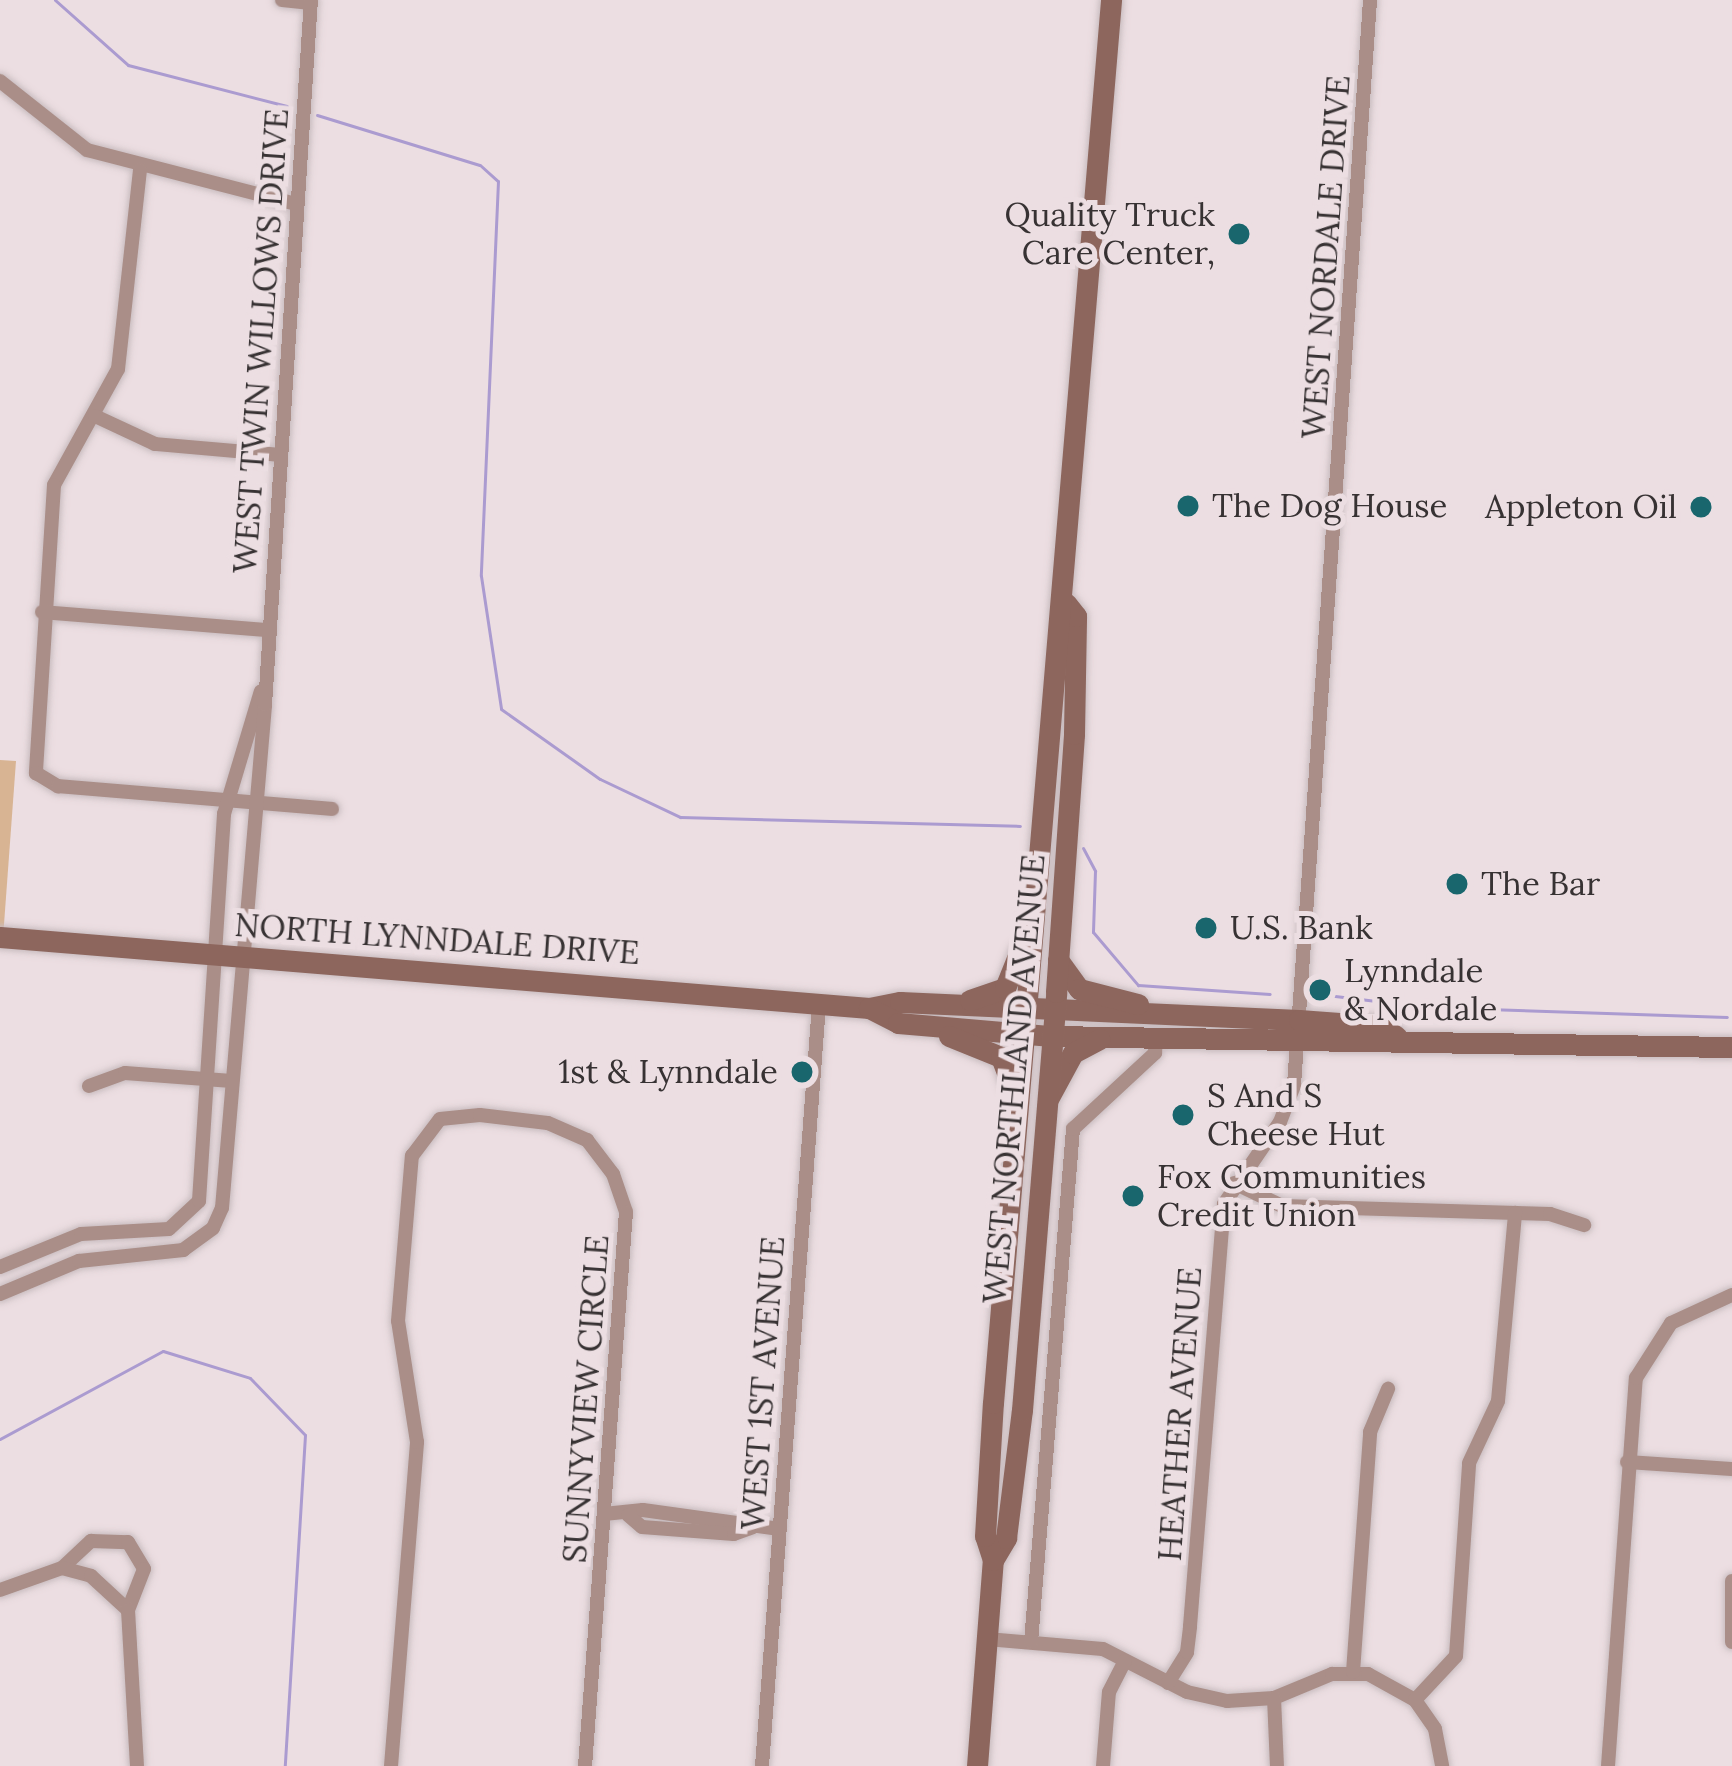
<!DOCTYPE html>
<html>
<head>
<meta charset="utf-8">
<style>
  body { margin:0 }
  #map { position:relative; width:1732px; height:1766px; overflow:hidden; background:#ecdee2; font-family:Lora,serif }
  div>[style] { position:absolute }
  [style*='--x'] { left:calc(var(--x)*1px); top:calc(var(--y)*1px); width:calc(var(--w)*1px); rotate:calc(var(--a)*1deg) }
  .green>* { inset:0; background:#d8b493 }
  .stream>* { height:3px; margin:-1.5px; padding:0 1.5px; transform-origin:1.5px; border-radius:1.5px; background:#ab9bd0 }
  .roads { filter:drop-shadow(0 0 3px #c8bcbf) drop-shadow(0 0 3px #c8bcbf) }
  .street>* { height:14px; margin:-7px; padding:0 7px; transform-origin:7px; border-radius:7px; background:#aa8e88 }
  .secondary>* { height:21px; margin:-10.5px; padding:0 10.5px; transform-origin:10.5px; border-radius:10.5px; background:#8d665d }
  .dots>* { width:33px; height:33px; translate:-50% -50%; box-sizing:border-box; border:6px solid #ecdee2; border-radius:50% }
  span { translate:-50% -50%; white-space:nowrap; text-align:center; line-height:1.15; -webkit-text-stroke:10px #ecdee2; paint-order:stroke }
  .poi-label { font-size:33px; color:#373233 }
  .right { translate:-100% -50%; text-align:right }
  .left { translate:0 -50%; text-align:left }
  .street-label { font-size:33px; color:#373233 }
</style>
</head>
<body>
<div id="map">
  <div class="green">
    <i style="clip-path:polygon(0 760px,16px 761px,3px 938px,0 937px)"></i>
  </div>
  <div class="stream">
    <i style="--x:55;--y:0;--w:98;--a:41.7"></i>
    <i style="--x:128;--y:65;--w:164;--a:14.5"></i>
    <i style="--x:317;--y:115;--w:170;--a:17.1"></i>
    <i style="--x:480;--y:165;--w:24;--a:42"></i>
    <i style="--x:498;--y:181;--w:395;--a:92.5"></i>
    <i style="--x:481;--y:576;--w:134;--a:81.4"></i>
    <i style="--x:501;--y:709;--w:121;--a:35.3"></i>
    <i style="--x:600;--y:779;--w:89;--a:25.4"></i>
    <i style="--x:680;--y:817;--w:340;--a:1.5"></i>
    <i style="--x:1083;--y:848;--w:26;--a:62"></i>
    <i style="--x:1095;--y:871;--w:61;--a:91.9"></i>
    <i style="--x:1093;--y:932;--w:70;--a:49.7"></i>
    <i style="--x:1138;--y:985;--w:132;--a:3.9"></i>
    <i style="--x:1335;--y:996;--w:91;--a:7"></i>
    <i style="--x:1425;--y:1007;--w:302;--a:1.9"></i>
    <i style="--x:0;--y:1439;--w:185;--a:-28.4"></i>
    <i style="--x:163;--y:1351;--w:91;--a:17.2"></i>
    <i style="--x:250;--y:1378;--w:79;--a:46"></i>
    <i style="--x:305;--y:1435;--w:332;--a:93.5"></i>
  </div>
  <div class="roads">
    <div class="street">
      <i style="--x:282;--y:0;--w:29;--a:6"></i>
      <i style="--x:0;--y:81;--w:111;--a:38.4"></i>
      <i style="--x:87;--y:150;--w:216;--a:14.5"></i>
      <i style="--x:140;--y:170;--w:200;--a:96.3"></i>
      <i style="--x:118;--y:369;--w:132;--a:118.9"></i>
      <i style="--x:54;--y:485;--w:289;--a:93.6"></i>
      <i style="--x:36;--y:773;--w:26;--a:31"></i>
      <i style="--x:58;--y:786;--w:275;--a:4.8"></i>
      <i style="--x:95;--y:416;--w:66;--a:25"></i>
      <i style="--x:155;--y:444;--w:125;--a:5"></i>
      <i style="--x:42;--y:612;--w:227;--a:4.6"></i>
      <i style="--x:89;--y:1086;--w:38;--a:-20"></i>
      <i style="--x:125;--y:1073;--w:107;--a:4.3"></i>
      <i style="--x:1234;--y:1183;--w:53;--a:25.6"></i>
      <i style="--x:1282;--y:1206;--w:268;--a:1.7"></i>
      <i style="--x:1550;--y:1214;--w:36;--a:18"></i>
      <i style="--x:0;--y:1267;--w:87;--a:-22.2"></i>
      <i style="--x:81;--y:1234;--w:88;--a:-3.3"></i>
      <i style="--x:169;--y:1229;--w:41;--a:-43"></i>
      <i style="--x:199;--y:1201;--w:388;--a:-86.3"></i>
      <i style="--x:224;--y:814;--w:128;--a:-73.3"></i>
      <i style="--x:0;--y:1294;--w:86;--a:-22.7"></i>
      <i style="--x:79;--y:1261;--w:105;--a:-6"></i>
      <i style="--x:183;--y:1250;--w:37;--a:-36"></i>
      <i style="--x:213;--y:1228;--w:22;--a:-66"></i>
      <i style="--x:222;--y:1208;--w:505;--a:-85.11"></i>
      <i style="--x:265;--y:705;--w:706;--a:-86.27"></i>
      <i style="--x:1627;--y:1462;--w:105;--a:3.8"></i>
      <i style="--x:604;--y:1514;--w:39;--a:-6"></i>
      <i style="--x:643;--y:1510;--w:138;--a:7.9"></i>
      <i style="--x:628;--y:1515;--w:18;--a:41"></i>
      <i style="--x:642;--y:1527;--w:92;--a:4.4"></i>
      <i style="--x:734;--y:1534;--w:20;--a:-20"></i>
      <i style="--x:62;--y:1568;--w:40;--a:-43"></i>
      <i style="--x:91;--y:1541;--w:37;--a:2"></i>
      <i style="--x:128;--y:1542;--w:31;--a:59"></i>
      <i style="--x:144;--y:1569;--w:44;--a:111.3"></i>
      <i style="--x:1732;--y:1581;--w:61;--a:90"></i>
      <i style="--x:0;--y:1590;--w:66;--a:-19.5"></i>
      <i style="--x:62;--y:1568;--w:30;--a:15"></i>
      <i style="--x:91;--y:1576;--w:50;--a:42.6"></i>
      <i style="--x:128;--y:1610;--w:156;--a:86.7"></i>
      <i style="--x:987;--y:1639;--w:116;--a:4.9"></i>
      <i style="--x:1103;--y:1649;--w:94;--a:27.1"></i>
      <i style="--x:1187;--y:1692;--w:41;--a:12.7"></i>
      <i style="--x:1227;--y:1701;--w:47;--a:-3.7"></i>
      <i style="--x:1274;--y:1698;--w:63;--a:-22.5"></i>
      <i style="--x:1332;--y:1674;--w:36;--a:0"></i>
      <i style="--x:1368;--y:1674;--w:54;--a:29"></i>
      <i style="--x:1415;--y:1700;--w:35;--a:55"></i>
      <i style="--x:1435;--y:1729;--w:38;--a:79"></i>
      <i style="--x:1031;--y:1642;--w:515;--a:-85.32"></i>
      <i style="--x:1073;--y:1129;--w:112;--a:-42.8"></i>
      <i style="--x:1155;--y:1053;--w:14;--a:-86"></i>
      <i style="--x:1353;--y:1672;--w:241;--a:-85.9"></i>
      <i style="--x:1370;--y:1432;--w:47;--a:-67.3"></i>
      <i style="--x:1168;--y:1683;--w:36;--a:-58"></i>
      <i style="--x:1187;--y:1652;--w:26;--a:-83"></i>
      <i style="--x:1190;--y:1626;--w:423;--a:-85.4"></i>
      <i style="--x:1224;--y:1204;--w:99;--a:-55.7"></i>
      <i style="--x:1280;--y:1122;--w:40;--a:-69"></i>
      <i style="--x:1294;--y:1085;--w:1088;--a:-85.99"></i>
      <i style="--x:1274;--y:1698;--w:68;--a:87.5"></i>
      <i style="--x:1415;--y:1700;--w:60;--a:-47"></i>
      <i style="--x:1456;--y:1656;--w:193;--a:-86.1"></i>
      <i style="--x:1469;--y:1463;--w:68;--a:-64.9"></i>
      <i style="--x:1498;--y:1401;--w:189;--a:-84.8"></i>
      <i style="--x:391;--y:1766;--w:325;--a:-85.4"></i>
      <i style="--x:417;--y:1442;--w:122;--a:-98.9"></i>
      <i style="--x:398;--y:1321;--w:166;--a:-85.2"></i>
      <i style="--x:412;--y:1156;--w:46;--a:-52.9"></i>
      <i style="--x:440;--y:1119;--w:40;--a:-5.7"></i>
      <i style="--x:480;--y:1115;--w:68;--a:6.7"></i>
      <i style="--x:548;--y:1123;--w:43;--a:23.6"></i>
      <i style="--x:587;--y:1140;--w:43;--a:52.6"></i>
      <i style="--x:613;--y:1174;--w:40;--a:71.1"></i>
      <i style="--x:626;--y:1212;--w:556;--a:94.23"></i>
      <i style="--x:762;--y:1766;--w:764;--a:-85.72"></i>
      <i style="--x:1103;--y:1766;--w:74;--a:-85.4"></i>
      <i style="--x:1109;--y:1692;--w:35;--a:-63"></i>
      <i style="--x:1608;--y:1766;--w:389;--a:-85.9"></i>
      <i style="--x:1636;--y:1378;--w:65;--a:-57.5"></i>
      <i style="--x:1671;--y:1323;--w:67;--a:-24.7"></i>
    </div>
    <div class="secondary">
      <i style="--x:0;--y:937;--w:872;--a:4.67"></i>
      <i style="--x:869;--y:1008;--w:32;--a:-11"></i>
      <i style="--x:900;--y:1002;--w:399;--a:2.6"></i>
      <i style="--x:1299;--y:1020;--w:81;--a:4.2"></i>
      <i style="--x:1380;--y:1026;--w:19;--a:32"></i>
      <i style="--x:1058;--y:960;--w:36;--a:54"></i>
      <i style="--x:1079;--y:989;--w:61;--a:14.3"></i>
      <i style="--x:970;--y:1000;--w:37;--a:-19"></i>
      <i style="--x:1005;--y:988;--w:38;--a:-68"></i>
      <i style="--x:869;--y:1008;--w:33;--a:27"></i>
      <i style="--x:898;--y:1023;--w:154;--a:4.9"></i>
      <i style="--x:1051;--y:1036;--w:681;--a:0.93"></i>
      <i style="--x:949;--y:1036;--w:56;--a:22"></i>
      <i style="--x:1001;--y:1057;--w:31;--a:69"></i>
      <i style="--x:1048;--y:1099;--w:52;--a:-61.5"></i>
      <i style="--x:1073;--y:1053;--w:30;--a:-28"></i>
      <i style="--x:993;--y:1560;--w:26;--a:-59"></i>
      <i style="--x:1006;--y:1538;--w:129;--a:-82.9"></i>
      <i style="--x:1022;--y:1410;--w:419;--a:-85.3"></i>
      <i style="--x:1056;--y:992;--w:259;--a:-86"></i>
      <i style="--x:1074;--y:734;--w:118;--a:-89"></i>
      <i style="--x:1076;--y:616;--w:16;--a:-128"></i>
      <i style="--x:977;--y:1766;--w:207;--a:-85.6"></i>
      <i style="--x:993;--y:1560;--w:25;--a:-108"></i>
      <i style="--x:985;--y:1536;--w:133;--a:-86.6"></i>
      <i style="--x:993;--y:1403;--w:1408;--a:-85.19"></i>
    </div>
  </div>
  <div class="dots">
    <i style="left:1239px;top:234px;background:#19666d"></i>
    <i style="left:1188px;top:506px;background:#19666d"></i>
    <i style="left:1701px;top:507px;background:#19666d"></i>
    <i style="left:1457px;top:884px;background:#19666d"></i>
    <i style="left:1206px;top:928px;background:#19666d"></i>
    <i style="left:1320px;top:990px;background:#19666d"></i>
    <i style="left:802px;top:1072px;background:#19666d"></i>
    <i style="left:1183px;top:1115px;background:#19666d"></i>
    <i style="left:1133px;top:1196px;background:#19666d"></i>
  </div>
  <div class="poi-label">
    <span class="right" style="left:1215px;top:234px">Quality Truck<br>Care Center,</span>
    <span class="left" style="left:1212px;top:506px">The Dog House</span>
    <span class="right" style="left:1677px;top:507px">Appleton Oil</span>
    <span class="left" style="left:1481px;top:884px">The Bar</span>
    <span class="left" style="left:1230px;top:928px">U.S. Bank</span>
    <span class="left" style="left:1344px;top:990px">Lynndale<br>&amp; Nordale</span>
    <span class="right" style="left:778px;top:1072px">1st &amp; Lynndale</span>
    <span class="left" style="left:1207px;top:1115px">S And S<br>Cheese Hut</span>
    <span class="left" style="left:1157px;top:1196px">Fox Communities<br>Credit Union</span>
  </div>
  <div class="street-label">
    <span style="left:1326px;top:257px;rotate:-86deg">WEST NORDALE DRIVE</span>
    <span style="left:261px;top:341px;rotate:-86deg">WEST TWIN WILLOWS DRIVE</span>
    <span style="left:437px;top:939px;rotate:4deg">NORTH LYNNDALE DRIVE</span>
    <span style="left:1014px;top:1079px;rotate:-85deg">WEST NORTHLAND AVENUE</span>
    <span style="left:763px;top:1383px;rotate:-86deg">WEST 1ST AVENUE</span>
    <span style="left:586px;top:1399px;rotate:-86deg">SUNNYVIEW CIRCLE</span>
    <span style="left:1180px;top:1414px;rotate:-86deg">HEATHER AVENUE</span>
  </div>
</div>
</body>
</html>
